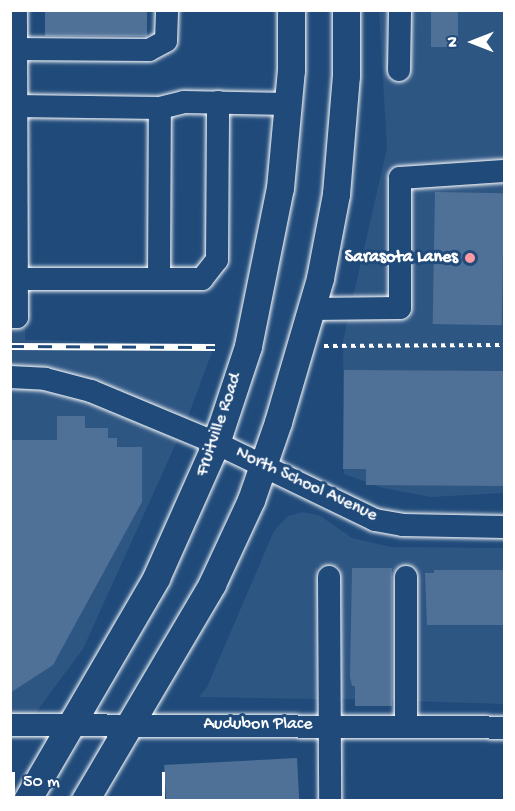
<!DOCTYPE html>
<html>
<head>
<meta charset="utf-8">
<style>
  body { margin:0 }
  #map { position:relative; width:515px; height:811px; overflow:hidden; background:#1f4a7a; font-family:"Gochi Hand",sans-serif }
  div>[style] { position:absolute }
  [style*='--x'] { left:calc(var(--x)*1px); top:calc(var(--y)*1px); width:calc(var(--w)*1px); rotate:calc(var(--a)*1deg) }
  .built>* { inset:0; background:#2e5683 }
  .building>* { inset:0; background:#507197; transform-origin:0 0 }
  .path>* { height:4px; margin-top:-2px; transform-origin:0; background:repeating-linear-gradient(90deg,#fff 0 4.5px,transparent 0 9px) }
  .roads { filter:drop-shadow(0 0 2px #fff) drop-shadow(0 0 2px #fff) }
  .minor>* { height:22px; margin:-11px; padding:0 11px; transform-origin:11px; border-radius:11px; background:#1f4a7a }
  .major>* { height:27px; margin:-13.5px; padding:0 13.5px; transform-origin:13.5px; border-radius:13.5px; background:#1f4a7a }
  .rail>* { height:7px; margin-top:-3.5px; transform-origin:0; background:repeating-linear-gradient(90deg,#1f4a7a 0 14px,#fff 0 28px); box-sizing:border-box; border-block:2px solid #fff }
  .dots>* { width:16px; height:16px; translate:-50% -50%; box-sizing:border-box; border:3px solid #1f4a7a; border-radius:50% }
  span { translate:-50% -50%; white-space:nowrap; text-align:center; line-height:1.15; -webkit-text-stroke:6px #1f4a7a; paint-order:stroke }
  .poi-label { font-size:18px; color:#fff; font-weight:700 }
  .right { translate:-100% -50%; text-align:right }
  .street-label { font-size:18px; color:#fff }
  .frame { position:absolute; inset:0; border:12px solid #fff; pointer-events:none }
  .north { position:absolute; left:443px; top:12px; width:60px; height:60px; -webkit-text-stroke:4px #1f4a7a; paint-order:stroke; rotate:270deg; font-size:16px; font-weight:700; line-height:24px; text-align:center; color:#fff }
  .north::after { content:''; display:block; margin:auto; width:21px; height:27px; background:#fff; clip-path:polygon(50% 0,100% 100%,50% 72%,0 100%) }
  .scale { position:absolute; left:12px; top:772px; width:153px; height:27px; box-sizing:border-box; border:3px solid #fff; border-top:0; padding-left:8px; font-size:18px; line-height:21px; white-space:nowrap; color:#fff; -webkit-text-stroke:4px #1f4a7a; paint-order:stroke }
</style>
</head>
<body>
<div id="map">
  <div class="built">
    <i style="clip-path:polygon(379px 11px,504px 11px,504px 493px,431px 497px,383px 488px,344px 474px,343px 341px,387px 148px)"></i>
    <i style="clip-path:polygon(11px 328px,25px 328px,25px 340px,215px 344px,187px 419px,62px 371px,11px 367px)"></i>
    <i style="clip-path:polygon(11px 388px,44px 389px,87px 401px,178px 439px,83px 649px,34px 715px,11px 714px)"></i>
    <i style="clip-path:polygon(303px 512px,319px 515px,352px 538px,391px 547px,504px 548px,504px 704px,341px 699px,341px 566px,317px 566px,317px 699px,199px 697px,207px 687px,274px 531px,288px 516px)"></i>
  </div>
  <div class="building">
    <i style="left:45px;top:10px;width:102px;height:26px"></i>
    <i style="left:431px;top:10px;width:27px;height:37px"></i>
    <i style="left:435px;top:192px;width:69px;height:132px;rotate:1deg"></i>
    <i style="clip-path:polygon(344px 370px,504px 371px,504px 486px,366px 485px,366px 469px,343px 469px)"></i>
    <i style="clip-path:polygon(57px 416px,85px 416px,85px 428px,108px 428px,108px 438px,117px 438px,117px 447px,142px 447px,142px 502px,53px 665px,10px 693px,10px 440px,57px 440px)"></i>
    <i style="clip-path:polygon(352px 568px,392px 568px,392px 706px,355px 706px,355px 686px,352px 686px,350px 677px)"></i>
    <i style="clip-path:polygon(434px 570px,504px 570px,504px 625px,427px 625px,425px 573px,434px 573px)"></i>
    <i style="left:297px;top:758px;width:43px;height:133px;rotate:87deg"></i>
  </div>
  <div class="path">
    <i style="--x:324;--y:346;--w:180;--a:-0.3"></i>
  </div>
  <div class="roads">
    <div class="minor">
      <i style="--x:10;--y:49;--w:139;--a:0.4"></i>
      <i style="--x:149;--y:50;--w:19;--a:-28"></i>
      <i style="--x:166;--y:41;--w:31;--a:-88"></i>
      <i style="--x:399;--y:70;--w:60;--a:-89"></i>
      <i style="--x:16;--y:106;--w:144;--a:0.8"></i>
      <i style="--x:160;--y:108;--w:25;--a:-14"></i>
      <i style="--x:184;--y:102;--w:105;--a:1.1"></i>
      <i style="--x:16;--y:279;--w:186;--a:0"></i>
      <i style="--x:202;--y:279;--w:24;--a:-52"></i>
      <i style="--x:217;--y:260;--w:158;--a:-89.6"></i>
      <i style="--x:159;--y:279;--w:171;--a:-89.7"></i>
      <i style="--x:312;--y:309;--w:88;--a:-0.7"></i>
      <i style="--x:400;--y:308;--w:130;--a:-90"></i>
      <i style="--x:400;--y:178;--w:104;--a:-3.9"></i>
      <i style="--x:10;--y:317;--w:7;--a:0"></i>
      <i style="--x:17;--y:317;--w:307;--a:-90.2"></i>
      <i style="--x:10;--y:377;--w:35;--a:3"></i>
      <i style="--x:45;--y:379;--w:48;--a:14.6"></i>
      <i style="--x:91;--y:391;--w:135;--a:22.6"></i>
      <i style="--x:216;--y:443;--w:177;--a:25.8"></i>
      <i style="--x:375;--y:520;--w:28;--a:10"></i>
      <i style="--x:403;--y:525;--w:101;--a:1.1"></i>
      <i style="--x:329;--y:577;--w:223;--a:89.7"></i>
      <i style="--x:406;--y:577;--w:149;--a:90"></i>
      <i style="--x:10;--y:725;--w:494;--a:0.3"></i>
    </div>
    <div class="major">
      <i style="--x:27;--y:800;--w:257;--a:-59.8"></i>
      <i style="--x:156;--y:578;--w:148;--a:-66"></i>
      <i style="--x:216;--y:443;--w:102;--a:-71.7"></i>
      <i style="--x:248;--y:346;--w:161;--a:-78.6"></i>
      <i style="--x:280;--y:188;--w:119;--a:-84.7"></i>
      <i style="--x:291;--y:70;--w:60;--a:-90"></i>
      <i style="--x:85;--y:800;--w:251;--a:-59.5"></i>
      <i style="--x:212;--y:584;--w:93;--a:-65.1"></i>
      <i style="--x:251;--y:500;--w:83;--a:-70.9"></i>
      <i style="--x:278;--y:422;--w:150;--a:-73.7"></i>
      <i style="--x:320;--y:278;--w:86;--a:-79.2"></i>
      <i style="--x:336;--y:194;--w:118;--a:-85.2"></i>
      <i style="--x:346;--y:76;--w:66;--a:-90"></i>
    </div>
  </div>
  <div class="rail">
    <i style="--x:10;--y:346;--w:205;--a:0.3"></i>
  </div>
  <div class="dots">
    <i style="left:470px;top:258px;background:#ff9aa2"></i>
  </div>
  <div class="poi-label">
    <span class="right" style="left:458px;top:258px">Sarasota Lanes</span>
  </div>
  <div class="street-label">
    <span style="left:220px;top:425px;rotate:-71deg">Fruitville Road</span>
    <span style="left:306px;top:485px;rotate:25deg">North School Avenue</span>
    <span style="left:258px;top:725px">Audubon Place</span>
  </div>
  <div class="frame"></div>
  <div class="north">N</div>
  <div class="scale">50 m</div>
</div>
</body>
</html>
